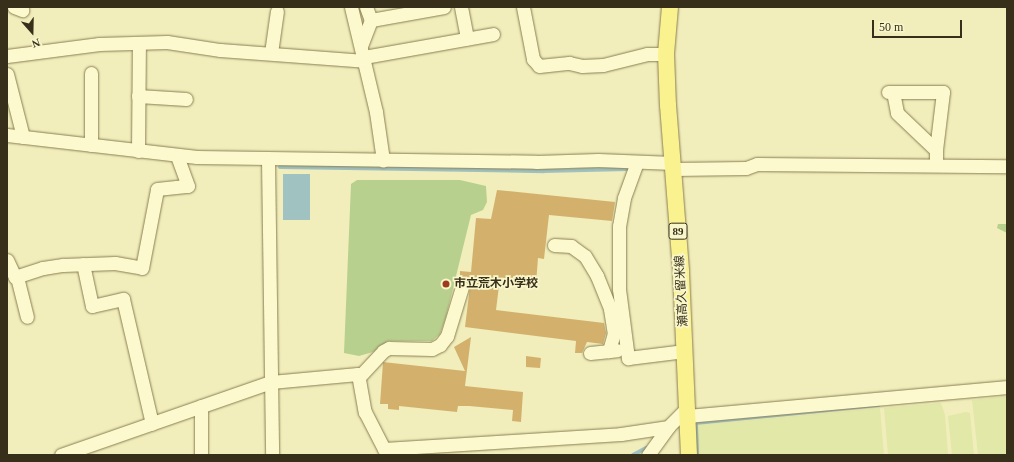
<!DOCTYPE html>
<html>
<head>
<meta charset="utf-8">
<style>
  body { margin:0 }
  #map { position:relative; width:1014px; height:462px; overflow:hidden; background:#f1eebb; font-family:"Times New Roman","Noto Sans JP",serif }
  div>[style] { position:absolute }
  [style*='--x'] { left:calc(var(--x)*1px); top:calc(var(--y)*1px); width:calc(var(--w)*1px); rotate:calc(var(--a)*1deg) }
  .farmland>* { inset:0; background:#e2e8a8 }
  .green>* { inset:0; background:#b8d08e }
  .water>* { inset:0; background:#a0c2c0; transform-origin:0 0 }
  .stream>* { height:3.5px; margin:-1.75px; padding:0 1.75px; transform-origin:1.75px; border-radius:1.75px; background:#a0c2c0 }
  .building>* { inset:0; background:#d3b16d }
  .roads { filter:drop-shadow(0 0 1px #8a7e53) drop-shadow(0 0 1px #8a7e53) }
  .minor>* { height:13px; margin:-6.5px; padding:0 6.5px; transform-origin:6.5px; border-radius:6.5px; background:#fcf9ce }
  .major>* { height:16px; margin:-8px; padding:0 8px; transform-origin:8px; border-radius:8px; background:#faf28e }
  .dots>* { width:11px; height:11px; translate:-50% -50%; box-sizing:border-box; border:2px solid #f8f6cb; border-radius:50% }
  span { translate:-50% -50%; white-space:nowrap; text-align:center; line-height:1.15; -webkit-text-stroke:3.5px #f8f6cb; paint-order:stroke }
  .shield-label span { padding:1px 3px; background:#f8f6cb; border:1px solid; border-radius:3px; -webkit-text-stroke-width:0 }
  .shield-label { font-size:11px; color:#382f1a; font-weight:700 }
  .poi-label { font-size:12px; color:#382f1a; font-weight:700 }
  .left { translate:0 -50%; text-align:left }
  .street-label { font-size:12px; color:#382f1a }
  .frame { position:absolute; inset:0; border:8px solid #382f1a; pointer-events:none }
  .north { position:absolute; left:12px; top:12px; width:40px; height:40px; -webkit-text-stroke:3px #f8f6cb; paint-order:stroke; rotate:160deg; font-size:11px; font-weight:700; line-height:16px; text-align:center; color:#382f1a }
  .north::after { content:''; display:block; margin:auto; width:14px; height:18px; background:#382f1a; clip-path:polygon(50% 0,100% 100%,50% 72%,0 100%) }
  .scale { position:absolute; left:872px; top:20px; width:90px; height:18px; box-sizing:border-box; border:2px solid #382f1a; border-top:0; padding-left:5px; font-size:12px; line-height:14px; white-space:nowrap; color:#382f1a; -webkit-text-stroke:3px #f8f6cb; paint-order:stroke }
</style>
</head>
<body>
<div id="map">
  <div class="farmland">
    <i style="clip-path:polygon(1007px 396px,1007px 455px,978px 455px,972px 400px)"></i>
    <i style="clip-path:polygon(941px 403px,945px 415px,948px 455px,888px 455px,884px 408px)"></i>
    <i style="clip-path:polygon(880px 408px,884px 455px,699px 455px,697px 425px)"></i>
    <i style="clip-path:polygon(966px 412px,970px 413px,974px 455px,952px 455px,948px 416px)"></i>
  </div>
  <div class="green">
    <i style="clip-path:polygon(357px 180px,460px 180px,486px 186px,487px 202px,483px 210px,471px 215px,446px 317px,440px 334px,432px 341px,388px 341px,373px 352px,359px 356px,344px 353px,351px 184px)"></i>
    <i style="clip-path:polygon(998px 224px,1007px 224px,1007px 233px,997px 228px)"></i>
  </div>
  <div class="water">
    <i style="left:283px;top:174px;width:27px;height:46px"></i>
  </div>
  <div class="stream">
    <i style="--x:280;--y:167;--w:264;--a:0.9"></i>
    <i style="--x:544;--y:171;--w:84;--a:-1.4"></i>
    <i style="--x:633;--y:455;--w:15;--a:-28"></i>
    <i style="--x:697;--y:455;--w:32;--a:-92"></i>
    <i style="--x:696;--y:423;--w:183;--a:-5.6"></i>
  </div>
  <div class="building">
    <i style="clip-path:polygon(497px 190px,615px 202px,612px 221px,549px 215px,544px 259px,538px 258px,536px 284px,505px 281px,504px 286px,499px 286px,496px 310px,604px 323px,606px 333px,603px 344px,587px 342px,582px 353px,575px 353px,576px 341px,465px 327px,470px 286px,465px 280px,460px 279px,460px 271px,471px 272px,476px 218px,491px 219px)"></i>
    <i style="clip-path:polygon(471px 337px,465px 386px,523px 392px,521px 422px,512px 421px,513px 410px,469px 406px,458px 406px,457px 412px,399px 406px,399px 410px,388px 409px,388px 404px,380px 404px,383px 362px,465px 371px,454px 347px)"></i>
    <i style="clip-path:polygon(526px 356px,541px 358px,540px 368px,526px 367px)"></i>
  </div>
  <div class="roads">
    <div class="minor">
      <i style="--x:14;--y:7;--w:9;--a:21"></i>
      <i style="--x:351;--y:7;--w:108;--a:76.6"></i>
      <i style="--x:376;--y:112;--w:49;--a:81.7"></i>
      <i style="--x:366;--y:7;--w:14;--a:69"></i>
      <i style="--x:461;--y:7;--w:32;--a:79"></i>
      <i style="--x:523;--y:7;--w:53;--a:79.1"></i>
      <i style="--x:533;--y:59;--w:9;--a:49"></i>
      <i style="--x:539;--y:66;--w:30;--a:-6"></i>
      <i style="--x:569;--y:63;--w:13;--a:13"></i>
      <i style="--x:582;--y:66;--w:21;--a:-3"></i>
      <i style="--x:603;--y:65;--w:45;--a:-14"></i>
      <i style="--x:647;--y:54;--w:19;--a:0"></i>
      <i style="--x:361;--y:46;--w:28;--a:-69"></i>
      <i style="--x:371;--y:20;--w:74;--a:-10.1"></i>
      <i style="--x:271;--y:53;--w:42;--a:-81.9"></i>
      <i style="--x:7;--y:56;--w:93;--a:-7.4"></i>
      <i style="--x:99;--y:44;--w:68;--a:-1.7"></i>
      <i style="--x:167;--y:42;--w:54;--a:8.6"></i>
      <i style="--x:220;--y:50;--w:145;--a:4.3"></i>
      <i style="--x:364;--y:57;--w:131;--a:-10.1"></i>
      <i style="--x:7;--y:74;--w:65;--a:75.7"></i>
      <i style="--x:888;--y:92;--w:55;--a:0"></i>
      <i style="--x:943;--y:92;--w:58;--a:96.9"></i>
      <i style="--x:936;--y:150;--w:15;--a:90"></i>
      <i style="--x:893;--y:92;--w:21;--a:79"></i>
      <i style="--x:897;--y:113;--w:54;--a:43.5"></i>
      <i style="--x:138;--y:96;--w:48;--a:3.6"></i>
      <i style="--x:7;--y:135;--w:191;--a:6.6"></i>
      <i style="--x:197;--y:157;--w:339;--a:0.8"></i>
      <i style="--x:536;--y:162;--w:62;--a:-1.8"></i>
      <i style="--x:598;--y:160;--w:75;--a:2.3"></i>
      <i style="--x:91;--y:145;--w:72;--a:-90"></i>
      <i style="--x:138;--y:151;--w:108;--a:-89.5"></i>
      <i style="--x:268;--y:159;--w:296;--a:89.2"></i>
      <i style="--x:637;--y:162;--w:38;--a:110"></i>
      <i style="--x:624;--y:198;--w:28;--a:100"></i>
      <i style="--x:619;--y:226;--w:63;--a:90"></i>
      <i style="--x:619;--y:289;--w:70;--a:82.6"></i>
      <i style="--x:628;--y:358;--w:57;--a:-7"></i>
      <i style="--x:674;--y:169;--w:72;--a:-0.8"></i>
      <i style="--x:746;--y:168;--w:12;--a:-20"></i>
      <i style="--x:757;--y:164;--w:250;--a:0.5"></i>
      <i style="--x:554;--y:245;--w:17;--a:3"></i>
      <i style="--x:571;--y:246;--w:17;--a:36"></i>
      <i style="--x:585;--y:256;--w:23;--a:59"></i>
      <i style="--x:597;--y:276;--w:35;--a:68"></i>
      <i style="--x:610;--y:309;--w:24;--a:81"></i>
      <i style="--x:614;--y:333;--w:19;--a:106"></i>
      <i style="--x:7;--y:260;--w:19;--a:65"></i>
      <i style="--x:15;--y:277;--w:29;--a:-18"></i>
      <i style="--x:43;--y:268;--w:20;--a:-9"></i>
      <i style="--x:63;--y:265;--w:52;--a:-2.2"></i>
      <i style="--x:115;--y:263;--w:27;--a:10"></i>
      <i style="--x:142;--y:268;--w:80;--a:-79.2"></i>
      <i style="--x:157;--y:189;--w:31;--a:-6"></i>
      <i style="--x:188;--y:186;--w:33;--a:-110"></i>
      <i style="--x:83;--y:264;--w:43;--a:77.9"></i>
      <i style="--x:92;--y:306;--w:32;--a:-13"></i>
      <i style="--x:123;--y:299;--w:128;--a:76.9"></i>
      <i style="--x:17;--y:277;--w:41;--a:76"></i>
      <i style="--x:590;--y:353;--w:27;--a:-6"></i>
      <i style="--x:359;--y:377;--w:35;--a:-47"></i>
      <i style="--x:383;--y:351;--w:7;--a:-27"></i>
      <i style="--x:389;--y:348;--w:43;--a:1.3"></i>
      <i style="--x:432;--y:349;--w:9;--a:-27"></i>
      <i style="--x:440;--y:345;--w:11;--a:-52"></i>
      <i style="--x:447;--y:336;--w:51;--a:-73"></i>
      <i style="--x:201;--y:406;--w:49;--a:90"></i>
      <i style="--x:688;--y:416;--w:320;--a:-5.2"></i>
      <i style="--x:61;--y:455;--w:222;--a:-19.2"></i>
      <i style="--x:271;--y:382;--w:87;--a:-5.3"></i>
      <i style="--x:358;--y:374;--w:39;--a:80"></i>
      <i style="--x:365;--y:412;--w:42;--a:62.8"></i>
      <i style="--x:384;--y:449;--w:237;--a:-3.6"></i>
      <i style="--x:621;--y:434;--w:48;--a:-8.5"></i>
      <i style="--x:648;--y:455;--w:34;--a:-54"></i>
      <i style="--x:668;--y:427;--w:27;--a:-45"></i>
    </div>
    <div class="major">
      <i style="--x:670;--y:7;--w:47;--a:94.9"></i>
      <i style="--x:666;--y:54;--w:51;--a:87.8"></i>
      <i style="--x:668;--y:105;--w:168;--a:85.5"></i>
      <i style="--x:681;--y:272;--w:183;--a:87.5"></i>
    </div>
  </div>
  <div class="dots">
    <i style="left:446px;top:284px;background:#9e3c1e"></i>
  </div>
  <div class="shield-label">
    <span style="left:678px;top:231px">89</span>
  </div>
  <div class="poi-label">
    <span class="left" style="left:454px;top:284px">市立荒木小学校</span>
  </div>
  <div class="street-label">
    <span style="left:682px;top:291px;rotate:-93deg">瀬高久留米線</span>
  </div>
  <div class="frame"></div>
  <div class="north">N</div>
  <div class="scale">50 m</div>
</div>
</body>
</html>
